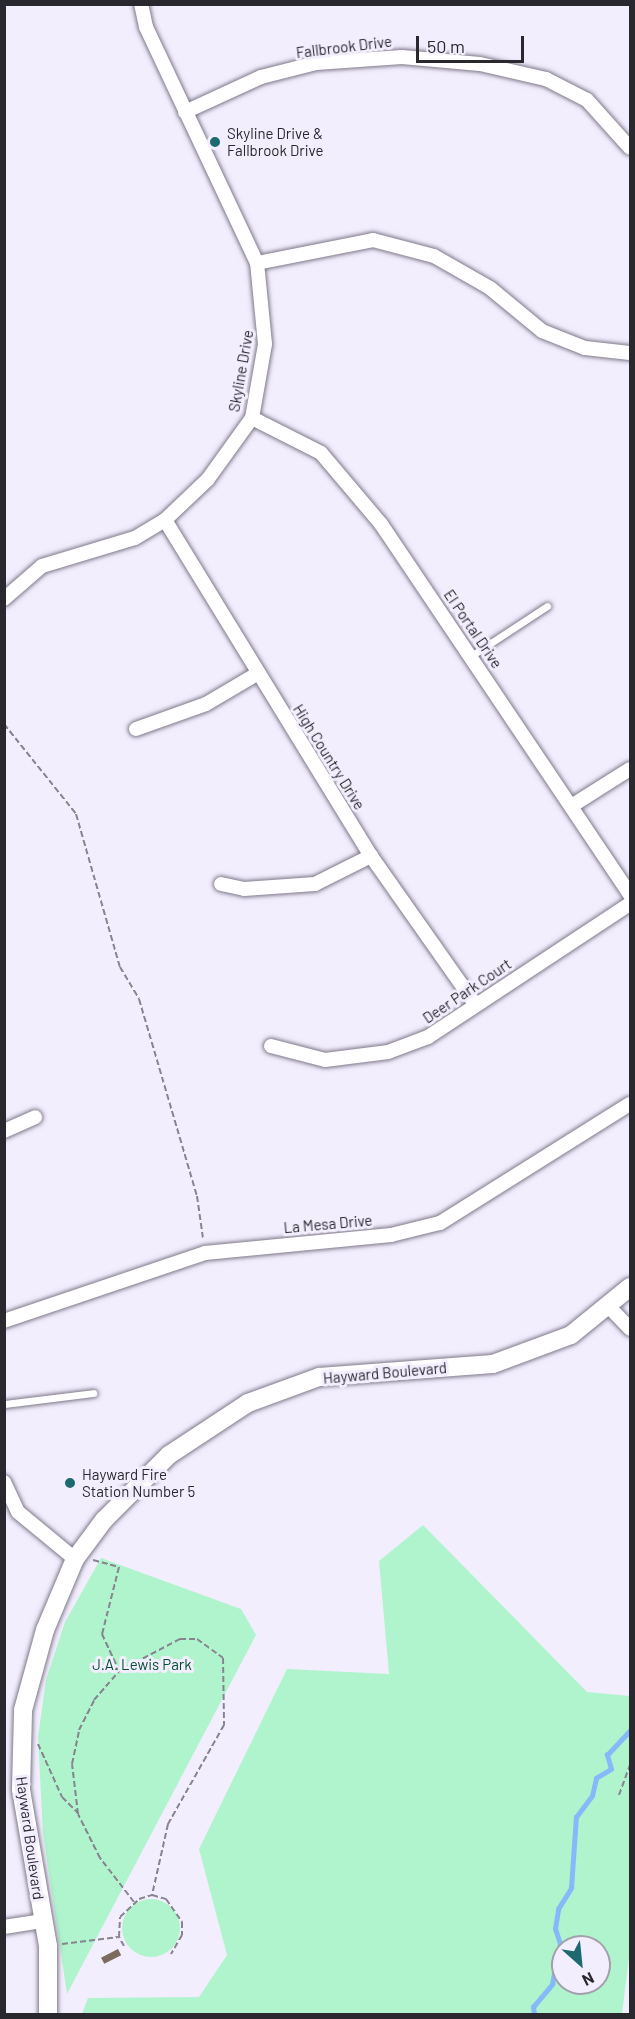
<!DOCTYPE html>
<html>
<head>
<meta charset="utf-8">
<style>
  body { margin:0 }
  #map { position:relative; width:635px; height:2019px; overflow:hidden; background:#f3eefe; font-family:Barlow,sans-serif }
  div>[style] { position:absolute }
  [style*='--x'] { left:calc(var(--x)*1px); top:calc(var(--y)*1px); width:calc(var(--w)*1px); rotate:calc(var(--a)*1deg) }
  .green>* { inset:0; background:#aff4cd }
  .round { border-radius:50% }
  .stream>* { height:4.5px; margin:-2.25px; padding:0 2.25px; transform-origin:2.25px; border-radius:2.25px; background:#84baf9 }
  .building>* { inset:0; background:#7a6b5e; transform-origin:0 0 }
  .path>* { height:2px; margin-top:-1px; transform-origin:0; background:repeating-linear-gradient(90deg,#87838f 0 6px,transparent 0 9px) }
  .roads { filter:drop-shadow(0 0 2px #7f798a) drop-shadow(0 0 2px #7f798a) }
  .lane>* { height:7px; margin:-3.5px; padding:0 3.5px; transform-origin:3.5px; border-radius:3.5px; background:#fff }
  .street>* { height:14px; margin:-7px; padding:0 7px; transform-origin:7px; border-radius:7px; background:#fff }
  .secondary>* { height:18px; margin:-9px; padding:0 9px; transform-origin:9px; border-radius:9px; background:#fff }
  .dots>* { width:16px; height:16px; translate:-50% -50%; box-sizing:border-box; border:3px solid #f3eefe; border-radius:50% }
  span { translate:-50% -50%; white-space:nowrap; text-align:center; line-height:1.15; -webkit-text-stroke:6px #f3eefe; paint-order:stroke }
  .street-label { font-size:15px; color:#2a282f }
  .poi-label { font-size:15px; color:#2a282f }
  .left { translate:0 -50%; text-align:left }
  .park-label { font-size:15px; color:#064e31 }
  .frame { position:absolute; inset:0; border:6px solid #2a282f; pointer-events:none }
  .north { position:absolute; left:551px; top:1935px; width:60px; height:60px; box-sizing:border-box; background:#f3eefe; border:2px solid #a39fab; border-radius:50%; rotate:153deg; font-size:16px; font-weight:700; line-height:24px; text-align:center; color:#2a282f }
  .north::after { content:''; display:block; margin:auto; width:21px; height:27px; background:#1c696f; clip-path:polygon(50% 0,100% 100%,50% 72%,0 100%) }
  .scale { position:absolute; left:416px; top:36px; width:108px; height:27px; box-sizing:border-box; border:3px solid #2a282f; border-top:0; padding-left:8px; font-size:18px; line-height:21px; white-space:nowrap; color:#2a282f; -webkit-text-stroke:4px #f3eefe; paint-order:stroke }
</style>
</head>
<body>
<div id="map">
  <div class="green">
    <i style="clip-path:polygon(evenodd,423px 1525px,587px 1692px,630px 1696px,630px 1950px,622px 2014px,82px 2014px,88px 1998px,199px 1997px,227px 1955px,199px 1849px,287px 1669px,389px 1674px,379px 1561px,423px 1525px,563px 1947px,599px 1947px,599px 1983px,563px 1983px,563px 1947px)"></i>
    <i style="clip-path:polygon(101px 1558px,241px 1609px,256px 1635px,67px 1994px,43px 1834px,38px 1737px,46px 1680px,65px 1622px)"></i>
    <i class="round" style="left:122px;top:1899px;width:58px;height:58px"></i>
  </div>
  <div class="stream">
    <i style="--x:534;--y:2014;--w:7;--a:-98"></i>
    <i style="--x:533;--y:2007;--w:30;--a:-50"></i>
    <i style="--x:552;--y:1984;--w:41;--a:-78.7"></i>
    <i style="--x:560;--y:1944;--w:16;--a:-108"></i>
    <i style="--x:555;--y:1929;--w:20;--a:-81"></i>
    <i style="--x:558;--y:1909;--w:25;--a:-58"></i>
    <i style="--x:571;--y:1888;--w:71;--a:-86"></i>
    <i style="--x:576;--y:1817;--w:26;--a:-53"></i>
    <i style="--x:592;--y:1796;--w:18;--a:-77"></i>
    <i style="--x:596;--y:1778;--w:17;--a:-31"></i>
    <i style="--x:611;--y:1769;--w:15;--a:-106"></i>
    <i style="--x:607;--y:1755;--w:34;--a:-47"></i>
  </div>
  <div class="building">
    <i style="left:118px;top:1949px;width:7px;height:19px;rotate:63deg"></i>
  </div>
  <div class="path">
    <i style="--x:4;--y:724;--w:115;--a:51.3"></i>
    <i style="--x:76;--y:814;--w:159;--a:74"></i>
    <i style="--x:120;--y:967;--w:37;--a:59"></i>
    <i style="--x:139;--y:999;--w:205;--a:73.6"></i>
    <i style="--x:197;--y:1196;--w:42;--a:81.9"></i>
    <i style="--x:93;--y:1560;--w:27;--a:15"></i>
    <i style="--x:119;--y:1567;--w:69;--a:104.2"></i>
    <i style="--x:102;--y:1634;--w:41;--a:65.3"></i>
    <i style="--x:38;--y:1744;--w:58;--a:65.6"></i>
    <i style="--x:62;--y:1797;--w:23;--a:45"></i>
    <i style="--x:619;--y:1795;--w:33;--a:-70"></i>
    <i style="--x:134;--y:1902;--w:56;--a:-127.7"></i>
    <i style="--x:100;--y:1858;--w:49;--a:-116.6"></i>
    <i style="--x:78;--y:1814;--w:50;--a:-96.8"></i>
    <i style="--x:72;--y:1764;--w:35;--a:-78"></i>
    <i style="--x:79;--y:1730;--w:34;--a:-63"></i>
    <i style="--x:94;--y:1700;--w:38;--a:-49"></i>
    <i style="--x:119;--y:1671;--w:69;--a:-27.7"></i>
    <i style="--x:180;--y:1639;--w:17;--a:0"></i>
    <i style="--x:197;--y:1639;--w:32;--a:36"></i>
    <i style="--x:223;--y:1658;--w:67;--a:89.1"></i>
    <i style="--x:224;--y:1725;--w:114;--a:119.5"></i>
    <i style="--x:168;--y:1824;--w:73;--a:102.7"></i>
    <i style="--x:62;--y:1944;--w:57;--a:-7"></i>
    <i style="--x:124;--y:1946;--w:10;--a:-119"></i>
    <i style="--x:119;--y:1937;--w:20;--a:-87"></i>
    <i style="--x:120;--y:1917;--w:26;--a:-43"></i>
    <i style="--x:139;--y:1899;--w:14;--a:-17"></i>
    <i style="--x:152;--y:1895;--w:15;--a:16"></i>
    <i style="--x:166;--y:1899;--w:28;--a:55"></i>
    <i style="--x:182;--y:1922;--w:13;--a:90"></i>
    <i style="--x:182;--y:1935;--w:22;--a:120"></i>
  </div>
  <div class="roads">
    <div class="lane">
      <i style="--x:471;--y:656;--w:91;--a:-33.3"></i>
      <i style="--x:4;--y:1404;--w:90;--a:-7"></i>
    </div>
    <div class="street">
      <i style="--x:185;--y:112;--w:84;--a:-24.7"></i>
      <i style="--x:261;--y:77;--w:57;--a:-14.3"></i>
      <i style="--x:316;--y:63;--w:86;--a:-4"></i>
      <i style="--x:402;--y:57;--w:78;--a:5.1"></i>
      <i style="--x:480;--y:64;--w:68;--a:12.8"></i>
      <i style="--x:546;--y:79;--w:46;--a:27.1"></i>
      <i style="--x:587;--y:100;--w:64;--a:48.1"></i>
      <i style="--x:257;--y:263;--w:118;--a:-11.2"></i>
      <i style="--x:373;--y:240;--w:63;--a:14.7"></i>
      <i style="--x:434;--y:256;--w:64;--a:29.7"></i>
      <i style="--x:490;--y:288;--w:67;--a:39.6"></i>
      <i style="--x:542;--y:331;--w:46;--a:21.6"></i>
      <i style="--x:585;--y:348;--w:45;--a:6.3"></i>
      <i style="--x:252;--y:418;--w:77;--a:26.9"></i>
      <i style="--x:321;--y:453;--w:93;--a:49.8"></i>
      <i style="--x:381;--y:524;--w:447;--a:56.1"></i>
      <i style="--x:165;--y:520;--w:394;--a:58.5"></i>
      <i style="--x:371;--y:856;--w:181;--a:54.9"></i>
      <i style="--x:4;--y:599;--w:50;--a:-41"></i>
      <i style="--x:42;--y:566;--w:97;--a:-16.8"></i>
      <i style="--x:135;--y:538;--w:35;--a:-31"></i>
      <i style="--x:165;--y:520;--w:59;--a:-43.6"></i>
      <i style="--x:208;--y:479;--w:75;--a:-54.2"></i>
      <i style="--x:252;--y:418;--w:75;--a:-80"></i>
      <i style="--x:265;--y:344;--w:81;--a:-95.6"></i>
      <i style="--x:257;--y:263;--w:261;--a:-115.2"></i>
      <i style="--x:146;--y:27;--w:24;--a:-102"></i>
      <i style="--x:136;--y:729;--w:74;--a:-19.7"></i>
      <i style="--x:206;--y:704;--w:59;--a:-30.5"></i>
      <i style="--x:573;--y:805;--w:67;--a:-32.3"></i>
      <i style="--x:221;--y:884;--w:24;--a:12"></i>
      <i style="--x:244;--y:889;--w:71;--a:-4"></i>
      <i style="--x:315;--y:884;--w:63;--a:-26.6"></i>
      <i style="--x:271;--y:1046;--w:56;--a:14.5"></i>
      <i style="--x:325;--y:1060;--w:64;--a:-7.2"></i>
      <i style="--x:388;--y:1052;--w:43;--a:-20.6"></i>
      <i style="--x:428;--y:1037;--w:242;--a:-33.4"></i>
      <i style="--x:4;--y:1131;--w:34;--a:-24"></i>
      <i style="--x:610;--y:1308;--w:29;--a:46"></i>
      <i style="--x:4;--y:1321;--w:212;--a:-18.7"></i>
      <i style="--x:205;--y:1253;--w:187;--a:-5.5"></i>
      <i style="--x:391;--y:1235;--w:50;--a:-13.8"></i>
      <i style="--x:440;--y:1223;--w:224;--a:-32.1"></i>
      <i style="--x:4;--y:1482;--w:33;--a:65"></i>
      <i style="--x:18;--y:1512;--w:74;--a:39.5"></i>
      <i style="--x:4;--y:1927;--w:38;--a:-9"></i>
    </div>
    <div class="secondary">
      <i style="--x:48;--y:2014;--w:68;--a:-90"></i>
      <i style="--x:48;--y:1946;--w:159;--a:-99.8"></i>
      <i style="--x:21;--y:1789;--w:79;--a:-88.5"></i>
      <i style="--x:23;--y:1710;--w:83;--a:-74.6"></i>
      <i style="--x:45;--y:1630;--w:77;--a:-67.1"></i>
      <i style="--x:75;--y:1559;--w:49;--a:-53.4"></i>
      <i style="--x:104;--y:1520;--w:92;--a:-45"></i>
      <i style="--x:169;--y:1455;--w:95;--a:-33.4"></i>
      <i style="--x:248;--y:1403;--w:76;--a:-20.1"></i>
      <i style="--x:319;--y:1377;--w:174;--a:-4.3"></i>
      <i style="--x:493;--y:1364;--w:83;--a:-20.4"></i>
      <i style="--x:571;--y:1335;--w:76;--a:-39.1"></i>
    </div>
  </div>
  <div class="dots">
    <i style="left:215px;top:142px;background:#1c696f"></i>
    <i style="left:70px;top:1483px;background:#1c696f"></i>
  </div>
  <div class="street-label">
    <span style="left:344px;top:47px;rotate:-7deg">Fallbrook Drive</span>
    <span style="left:241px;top:371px;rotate:-80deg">Skyline Drive</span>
    <span style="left:473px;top:629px;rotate:56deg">El Portal Drive</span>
    <span style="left:329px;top:757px;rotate:58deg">High Country Drive</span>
    <span style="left:467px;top:991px;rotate:-34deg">Deer Park Court</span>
    <span style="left:328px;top:1224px;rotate:-5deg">La Mesa Drive</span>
    <span style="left:385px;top:1373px;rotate:-5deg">Hayward Boulevard</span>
    <span style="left:30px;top:1838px;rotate:82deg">Hayward Boulevard</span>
  </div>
  <div class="poi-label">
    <span class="left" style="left:227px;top:142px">Skyline Drive &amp;<br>Fallbrook Drive</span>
    <span class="left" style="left:82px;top:1483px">Hayward Fire<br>Station Number 5</span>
  </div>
  <div class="park-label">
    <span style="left:142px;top:1665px">J.A. Lewis Park</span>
  </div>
  <div class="frame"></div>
  <div class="north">N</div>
  <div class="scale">50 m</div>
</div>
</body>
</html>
